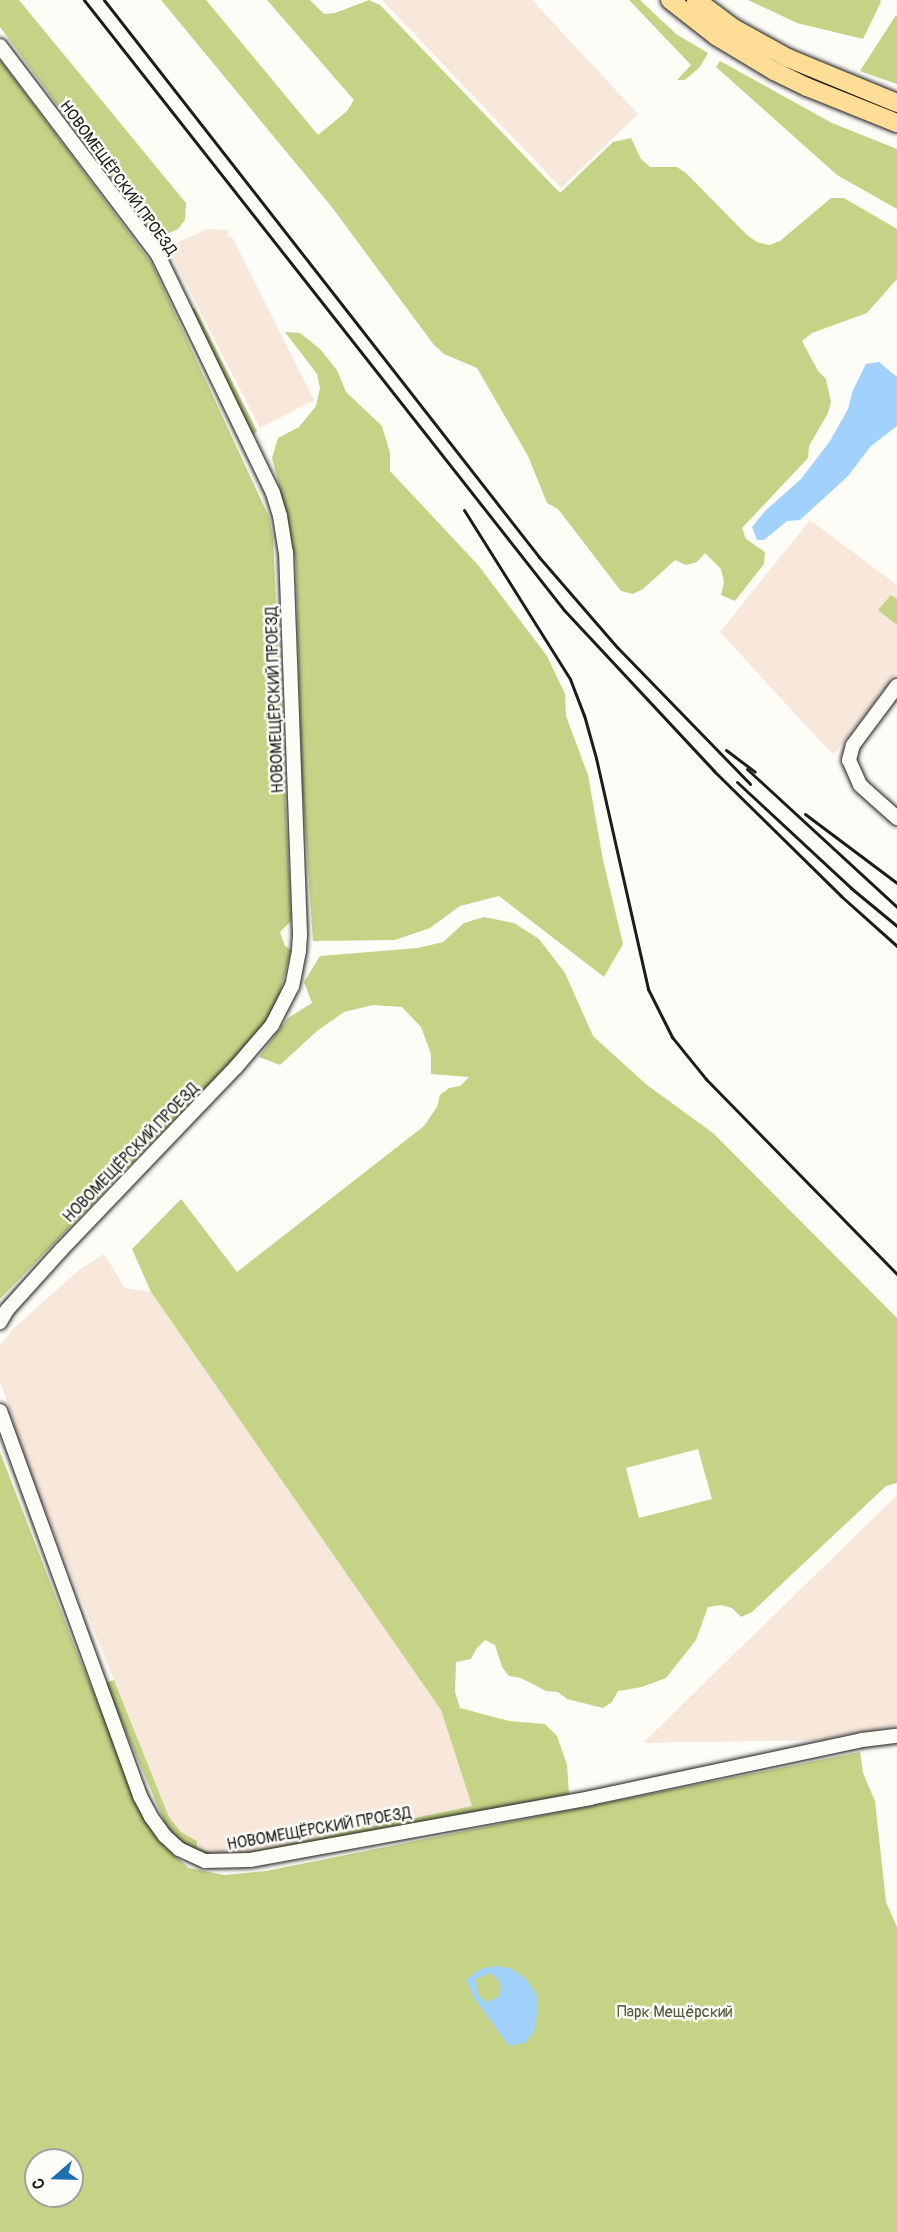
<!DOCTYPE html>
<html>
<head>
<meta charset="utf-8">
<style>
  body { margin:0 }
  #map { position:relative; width:897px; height:2232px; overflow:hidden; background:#fdfcf7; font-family:Pangolin,sans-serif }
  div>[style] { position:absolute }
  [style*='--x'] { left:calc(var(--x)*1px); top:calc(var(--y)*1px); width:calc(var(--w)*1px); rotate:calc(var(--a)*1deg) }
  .built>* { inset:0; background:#f8e8dc }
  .green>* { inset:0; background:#c5d387 }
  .water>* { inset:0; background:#a1d1fd }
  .roads { filter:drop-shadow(0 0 2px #1c1c1c) drop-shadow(0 0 2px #1c1c1c) }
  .minor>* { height:14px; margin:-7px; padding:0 7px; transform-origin:7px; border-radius:7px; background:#fdfcf7 }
  .major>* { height:18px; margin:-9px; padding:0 9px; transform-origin:9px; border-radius:9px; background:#fedd96 }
  .rail>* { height:3px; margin:-1.5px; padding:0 1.5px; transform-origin:1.5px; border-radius:1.5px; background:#1c1c1c }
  span { translate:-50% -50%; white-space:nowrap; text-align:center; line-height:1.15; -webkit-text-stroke:5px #fdfcf7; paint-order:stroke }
  .street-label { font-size:16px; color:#1c1c1c }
  .park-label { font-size:16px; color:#575c41 }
  .north { position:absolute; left:24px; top:2148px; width:60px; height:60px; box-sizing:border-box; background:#fdfcf7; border:2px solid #a3a29f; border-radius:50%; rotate:250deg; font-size:16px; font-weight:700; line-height:24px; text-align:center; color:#1c1c1c }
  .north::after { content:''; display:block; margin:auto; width:21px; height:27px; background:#1f6fb2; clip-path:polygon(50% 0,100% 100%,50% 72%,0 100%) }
</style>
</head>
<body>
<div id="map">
  <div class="built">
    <i style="clip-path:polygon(382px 0,532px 0,638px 114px,561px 188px)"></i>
    <i style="clip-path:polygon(207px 229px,227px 230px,228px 237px,232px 237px,314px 400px,260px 428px,174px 260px,172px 245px)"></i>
    <i style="clip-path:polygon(810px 520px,897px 585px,897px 673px,884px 689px,880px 690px,876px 700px,833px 755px,720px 632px)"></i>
    <i style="clip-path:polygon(104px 1254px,125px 1288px,151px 1292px,441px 1710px,472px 1806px,238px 1854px,217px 1855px,197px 1847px,196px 1841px,181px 1832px,169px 1817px,27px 1464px,0 1380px,0 1345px,14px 1328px,79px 1270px)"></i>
    <i style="clip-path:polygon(897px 1495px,897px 1725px,820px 1740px,643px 1743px)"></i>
  </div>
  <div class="green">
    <i style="clip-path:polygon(0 0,19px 0,186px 203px,185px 220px,178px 229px,156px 239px,0 27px)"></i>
    <i style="clip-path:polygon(161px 0,206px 0,318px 135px,347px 111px,354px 100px,267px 0,310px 0,324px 14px,335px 13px,369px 0,380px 5px,560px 193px,613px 142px,631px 138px,641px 159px,650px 167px,677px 167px,686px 173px,747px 235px,757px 242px,769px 245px,780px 241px,831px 198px,844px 198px,897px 229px,897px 279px,867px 313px,812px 333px,802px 341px,818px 371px,826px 379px,831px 402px,828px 413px,809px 446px,808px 458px,742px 528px,746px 539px,765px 552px,764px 564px,735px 601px,721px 595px,724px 582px,721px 569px,705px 553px,697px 562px,686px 565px,675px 560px,643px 589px,633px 594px,621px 591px,558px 509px,547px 503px,528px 456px,477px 368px,444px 354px,434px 345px,331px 206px)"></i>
    <i style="clip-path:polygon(629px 0,640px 0,676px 34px,708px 53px,700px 67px,685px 80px,677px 80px,691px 65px)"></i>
    <i style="clip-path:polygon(748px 0,880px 0,881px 2px,863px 39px,797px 23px)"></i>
    <i style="clip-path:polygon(896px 15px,897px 16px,897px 84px,860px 71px)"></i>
    <i style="clip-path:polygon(0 60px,152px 264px,269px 517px,273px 538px,291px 921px,280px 932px,285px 946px,291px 950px,278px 999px,268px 1018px,250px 1042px,0 1299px)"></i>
    <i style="clip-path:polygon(720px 61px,832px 123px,897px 149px,897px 209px,837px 175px,716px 67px)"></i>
    <i style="clip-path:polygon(195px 308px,257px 431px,253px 435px,191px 309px)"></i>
    <i style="clip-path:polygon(285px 332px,300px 333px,320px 349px,337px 370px,346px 392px,382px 426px,390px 453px,390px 471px,478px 565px,547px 656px,565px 694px,566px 716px,588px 775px,603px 860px,623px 944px,604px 977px,499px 896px,460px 906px,430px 928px,395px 940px,313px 941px,302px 780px,296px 563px,288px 520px,272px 458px,278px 438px,299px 427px,316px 406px,320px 388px,317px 374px)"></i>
    <i style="clip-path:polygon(891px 595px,897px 599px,897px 625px,878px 610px)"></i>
    <i style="clip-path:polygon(evenodd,484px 917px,514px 923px,539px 939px,565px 973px,593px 1036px,647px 1085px,713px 1133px,897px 1318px,897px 1483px,886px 1486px,752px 1612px,741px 1617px,732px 1608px,721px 1605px,708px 1607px,696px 1640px,666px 1678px,642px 1687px,618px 1691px,612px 1702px,603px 1708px,567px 1699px,558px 1692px,546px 1691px,521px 1678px,509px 1676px,502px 1667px,495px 1645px,485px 1640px,476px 1649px,471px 1659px,456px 1662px,455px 1692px,460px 1708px,509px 1721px,545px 1724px,557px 1736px,567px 1765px,569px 1794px,242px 1858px,197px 1855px,174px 1838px,165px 1823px,105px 1683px,114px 1680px,169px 1817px,181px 1832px,197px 1841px,197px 1847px,217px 1855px,238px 1854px,472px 1806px,441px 1710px,151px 1292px,132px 1249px,181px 1199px,237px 1272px,424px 1126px,437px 1107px,440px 1095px,449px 1088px,460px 1086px,469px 1077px,431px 1074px,431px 1054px,421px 1027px,402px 1007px,373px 1005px,344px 1012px,317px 1031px,280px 1065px,259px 1057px,288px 1018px,312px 1003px,304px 982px,320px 956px,418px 948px,443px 942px,464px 923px,484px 917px,698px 1449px,712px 1499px,639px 1518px,626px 1468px,698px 1449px)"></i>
    <i style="clip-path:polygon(evenodd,0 1452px,78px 1655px,140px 1805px,165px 1847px,189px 1868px,224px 1875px,266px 1871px,860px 1752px,863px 1773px,875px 1801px,886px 1902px,897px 1927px,897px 2232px,0 2232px,0 1452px,36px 2160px,72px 2160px,72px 2196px,36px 2196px,36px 2160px)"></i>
  </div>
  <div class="water">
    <i style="clip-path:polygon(879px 362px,897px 377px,897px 426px,871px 446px,848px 476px,800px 520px,787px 521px,764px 540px,757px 540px,752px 527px,765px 511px,801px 479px,830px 441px,848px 409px,853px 390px,866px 364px)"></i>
    <i style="clip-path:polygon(evenodd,497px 1966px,512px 1969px,525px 1978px,537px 1995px,538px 2010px,534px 2031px,525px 2043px,509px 2046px,474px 1998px,466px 1980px,480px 1969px,497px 1966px,491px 1973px,499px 1981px,501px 1989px,499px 1997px,486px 2002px,477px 1993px,476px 1979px,491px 1973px)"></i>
  </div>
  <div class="roads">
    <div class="minor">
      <i style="--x:0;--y:46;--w:262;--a:52.9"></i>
      <i style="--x:158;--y:255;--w:264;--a:64.2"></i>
      <i style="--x:273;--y:493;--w:24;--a:73"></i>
      <i style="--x:280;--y:516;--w:36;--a:81"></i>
      <i style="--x:286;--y:552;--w:383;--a:87.9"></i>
      <i style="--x:300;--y:935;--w:16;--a:94"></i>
      <i style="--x:299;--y:951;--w:36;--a:101"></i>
      <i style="--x:292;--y:986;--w:44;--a:117.1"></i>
      <i style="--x:272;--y:1025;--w:55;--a:130.6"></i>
      <i style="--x:236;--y:1067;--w:252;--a:133.7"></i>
      <i style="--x:62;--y:1249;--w:82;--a:132"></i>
      <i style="--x:7;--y:1310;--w:14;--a:120"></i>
      <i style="--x:897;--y:686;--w:74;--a:126.7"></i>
      <i style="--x:853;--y:745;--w:16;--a:105"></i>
      <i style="--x:849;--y:760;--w:27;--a:66"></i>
      <i style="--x:860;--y:785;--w:50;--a:41.7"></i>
      <i style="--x:0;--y:1411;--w:410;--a:70"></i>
      <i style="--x:140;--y:1796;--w:24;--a:62"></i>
      <i style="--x:151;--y:1817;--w:24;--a:54"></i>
      <i style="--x:165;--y:1836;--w:19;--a:43"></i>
      <i style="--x:179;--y:1849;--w:29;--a:25"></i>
      <i style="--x:205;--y:1861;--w:45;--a:-1.3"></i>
      <i style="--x:250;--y:1860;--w:346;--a:-10.3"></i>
      <i style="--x:590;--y:1798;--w:278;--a:-12"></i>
      <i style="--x:862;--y:1740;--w:35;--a:-7"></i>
    </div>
    <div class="major">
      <i style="--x:670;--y:0;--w:58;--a:38"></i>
      <i style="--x:716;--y:36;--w:68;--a:31.1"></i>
      <i style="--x:774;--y:71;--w:37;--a:26"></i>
      <i style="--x:807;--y:87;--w:97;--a:21.8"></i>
      <i style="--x:696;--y:0;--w:45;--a:36.9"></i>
      <i style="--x:732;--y:27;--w:64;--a:29"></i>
      <i style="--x:788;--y:58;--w:118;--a:22.4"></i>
    </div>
  </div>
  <div class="rail">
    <i style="--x:84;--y:0;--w:776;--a:51.8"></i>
    <i style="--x:564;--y:610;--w:220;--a:47"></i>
    <i style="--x:714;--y:771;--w:178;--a:44.5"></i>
    <i style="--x:841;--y:896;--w:75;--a:41.8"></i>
    <i style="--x:104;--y:0;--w:707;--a:52.01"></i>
    <i style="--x:539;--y:557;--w:119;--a:49.1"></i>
    <i style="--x:617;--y:647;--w:191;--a:45.8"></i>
    <i style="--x:464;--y:510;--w:199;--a:57.9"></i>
    <i style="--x:570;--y:679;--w:39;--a:69"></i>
    <i style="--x:584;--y:715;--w:45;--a:74.4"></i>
    <i style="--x:596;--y:758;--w:237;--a:77.3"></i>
    <i style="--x:648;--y:989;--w:54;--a:63.4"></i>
    <i style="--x:672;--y:1037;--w:54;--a:51"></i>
    <i style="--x:706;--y:1079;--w:273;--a:45.6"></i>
    <i style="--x:726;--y:750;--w:36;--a:37"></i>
    <i style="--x:747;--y:769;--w:204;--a:42.6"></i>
    <i style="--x:737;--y:782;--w:156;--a:42.9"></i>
    <i style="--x:851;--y:888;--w:60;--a:39.6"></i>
    <i style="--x:805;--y:814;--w:115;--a:36.9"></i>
  </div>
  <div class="street-label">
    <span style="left:118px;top:178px;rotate:54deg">НОВОМЕЩЁРСКИЙ ПРОЕЗД</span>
    <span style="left:275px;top:700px;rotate:-92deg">НОВОМЕЩЁРСКИЙ ПРОЕЗД</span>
    <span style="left:131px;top:1153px;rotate:-46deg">НОВОМЕЩЁРСКИЙ ПРОЕЗД</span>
    <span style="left:319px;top:1829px;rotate:-10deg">НОВОМЕЩЁРСКИЙ ПРОЕЗД</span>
  </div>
  <div class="park-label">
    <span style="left:675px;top:2012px">Парк Мещёрский</span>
  </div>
  <div class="north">С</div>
</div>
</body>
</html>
